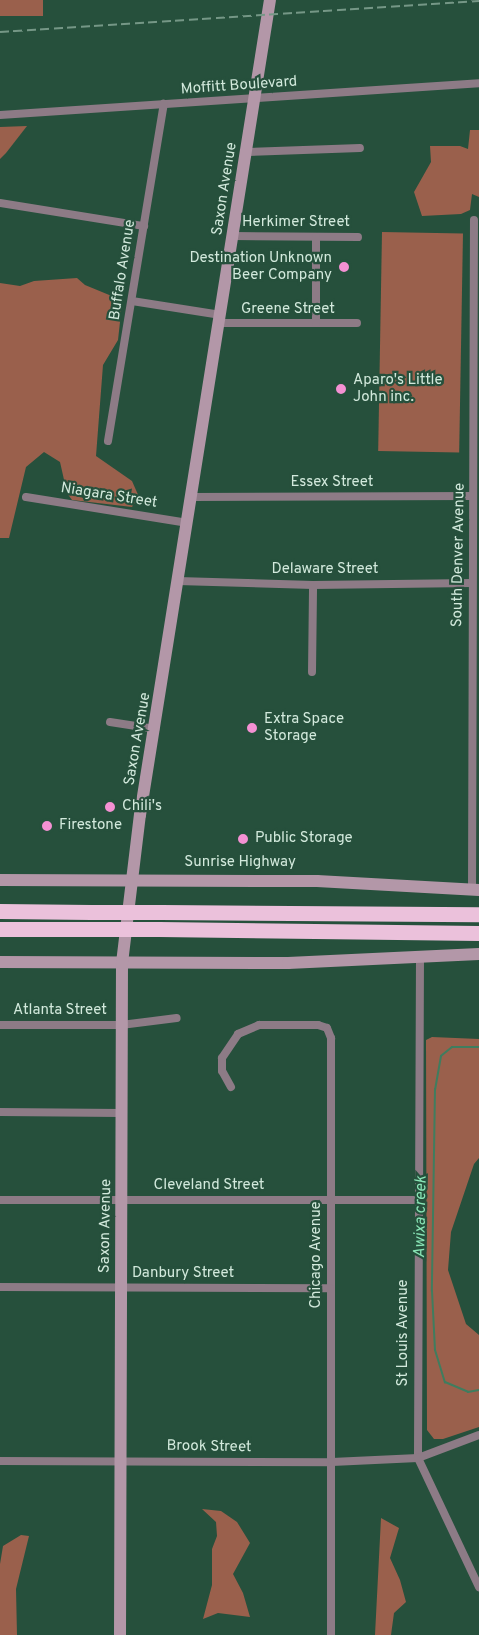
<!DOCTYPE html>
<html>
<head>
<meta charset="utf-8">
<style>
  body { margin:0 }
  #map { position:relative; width:479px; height:1635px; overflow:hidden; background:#26503c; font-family:Overpass,sans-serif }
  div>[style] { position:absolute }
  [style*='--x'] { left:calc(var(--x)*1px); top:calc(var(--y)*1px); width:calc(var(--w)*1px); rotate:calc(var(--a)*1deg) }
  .forest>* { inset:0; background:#9a604c; transform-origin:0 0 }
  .stream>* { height:2px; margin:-1px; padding:0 1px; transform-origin:1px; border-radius:1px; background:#3f7d5f }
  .street>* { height:8px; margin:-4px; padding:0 4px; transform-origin:4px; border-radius:4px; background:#8d7b86 }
  .secondary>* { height:12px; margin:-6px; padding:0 6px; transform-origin:6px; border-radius:6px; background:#b397a8 }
  .highway>* { height:15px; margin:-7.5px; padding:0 7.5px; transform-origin:7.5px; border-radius:7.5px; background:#ebc1db }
  .rail>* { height:2px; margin-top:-1px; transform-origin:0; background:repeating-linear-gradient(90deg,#759786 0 9px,transparent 0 13.5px) }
  .highway-bridge>* { height:15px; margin:-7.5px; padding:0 7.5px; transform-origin:7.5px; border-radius:7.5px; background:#ebc1db }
  .dots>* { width:16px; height:16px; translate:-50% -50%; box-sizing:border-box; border:3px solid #26503c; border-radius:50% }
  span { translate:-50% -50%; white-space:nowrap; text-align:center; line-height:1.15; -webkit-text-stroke:4.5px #26503c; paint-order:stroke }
  .street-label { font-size:15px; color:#d2e9dc }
  .poi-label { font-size:15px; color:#d2e9dc }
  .right { translate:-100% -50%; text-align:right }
  .left { translate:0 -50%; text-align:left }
  .water-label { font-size:16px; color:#89e5b6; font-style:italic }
</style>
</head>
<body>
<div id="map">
  <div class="forest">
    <i style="left:0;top:0;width:43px;height:16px"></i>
    <i style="clip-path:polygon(27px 126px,6px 153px,0 159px,0 127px)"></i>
    <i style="clip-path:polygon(470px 130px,479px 130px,479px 197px,472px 194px,470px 210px,461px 214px,422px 216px,414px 192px,431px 162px,430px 146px,460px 146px,468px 149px)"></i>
    <i style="left:382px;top:232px;width:81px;height:219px;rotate:1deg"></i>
    <i style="clip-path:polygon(77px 278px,85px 285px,119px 299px,121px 313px,118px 340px,103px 365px,96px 456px,132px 481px,139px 497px,132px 507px,72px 500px,67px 493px,60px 462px,44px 452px,26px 467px,9px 538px,0 538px,0 283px,20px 286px,34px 281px)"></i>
    <i style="clip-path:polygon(432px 1037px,479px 1039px,479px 1158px,474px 1164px,451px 1232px,448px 1270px,466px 1324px,479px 1335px,479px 1427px,443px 1439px,434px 1439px,427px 1430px,426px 1040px)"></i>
    <i style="clip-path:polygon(202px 1509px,221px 1511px,237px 1522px,250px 1543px,233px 1574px,243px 1593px,250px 1617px,218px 1613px,203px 1619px,212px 1585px,212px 1549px,217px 1536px,216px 1522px)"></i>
    <i style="clip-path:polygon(381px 1518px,399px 1528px,390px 1558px,400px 1580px,406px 1602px,394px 1613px,391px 1635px,375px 1635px)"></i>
    <i style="clip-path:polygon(21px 1535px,29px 1536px,16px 1589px,17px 1635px,0 1635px,0 1564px,3px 1546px)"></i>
  </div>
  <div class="stream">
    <i style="--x:479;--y:1047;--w:27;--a:180"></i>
    <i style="--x:452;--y:1047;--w:14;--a:141"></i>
    <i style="--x:441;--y:1056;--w:34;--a:100"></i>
    <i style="--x:435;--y:1089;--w:202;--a:90.9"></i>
    <i style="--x:432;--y:1291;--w:59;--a:87.1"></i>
    <i style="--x:435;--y:1350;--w:34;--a:73"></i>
    <i style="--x:445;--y:1382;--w:25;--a:23"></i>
    <i style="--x:468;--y:1392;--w:11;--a:-10"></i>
  </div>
  <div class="street">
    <i style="--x:0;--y:115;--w:480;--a:-3.8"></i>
    <i style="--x:247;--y:152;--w:113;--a:-2"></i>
    <i style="--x:0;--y:203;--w:146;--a:9.1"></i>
    <i style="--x:233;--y:236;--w:125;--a:0.5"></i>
    <i style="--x:132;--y:301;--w:90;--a:8.9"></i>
    <i style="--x:220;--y:323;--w:137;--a:0"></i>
    <i style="--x:316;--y:323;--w:86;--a:-90"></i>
    <i style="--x:108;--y:441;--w:342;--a:-80.6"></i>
    <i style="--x:26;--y:497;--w:164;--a:9.1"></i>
    <i style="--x:192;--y:497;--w:281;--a:-0.2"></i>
    <i style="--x:178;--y:581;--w:135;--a:1.7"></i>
    <i style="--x:313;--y:585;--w:159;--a:-0.7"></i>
    <i style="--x:312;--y:672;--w:87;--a:-89.3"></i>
    <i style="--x:110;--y:722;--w:46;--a:8.8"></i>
    <i style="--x:472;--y:889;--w:669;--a:-89.83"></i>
    <i style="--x:420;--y:957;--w:501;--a:90.23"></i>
    <i style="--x:418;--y:1458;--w:143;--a:64.7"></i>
    <i style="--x:0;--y:1025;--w:121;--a:0"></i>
    <i style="--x:121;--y:1025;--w:56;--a:-7.1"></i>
    <i style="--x:231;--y:1087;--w:18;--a:-119"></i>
    <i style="--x:222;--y:1071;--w:13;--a:-90"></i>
    <i style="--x:222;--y:1058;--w:29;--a:-56"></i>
    <i style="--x:238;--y:1034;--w:23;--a:-23"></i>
    <i style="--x:259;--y:1025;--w:59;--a:0"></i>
    <i style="--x:318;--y:1025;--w:9;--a:18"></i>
    <i style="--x:327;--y:1028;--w:11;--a:68"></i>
    <i style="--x:331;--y:1038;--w:597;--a:90"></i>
    <i style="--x:0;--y:1112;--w:121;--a:0.5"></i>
    <i style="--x:0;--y:1200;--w:418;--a:0"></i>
    <i style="--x:0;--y:1287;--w:330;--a:0.2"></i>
    <i style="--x:0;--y:1461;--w:332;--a:0.2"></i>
    <i style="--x:332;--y:1462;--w:86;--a:-2.7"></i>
    <i style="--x:418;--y:1458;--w:65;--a:-20.7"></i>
  </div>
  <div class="secondary">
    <i style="--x:0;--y:880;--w:317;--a:0.2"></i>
    <i style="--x:317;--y:881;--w:162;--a:3.2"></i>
    <i style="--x:0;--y:962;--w:288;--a:0.2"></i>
    <i style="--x:288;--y:963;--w:191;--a:-2.7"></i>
    <i style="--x:120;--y:1635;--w:672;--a:-89.83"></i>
    <i style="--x:122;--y:963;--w:149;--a:-83.1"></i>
    <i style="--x:140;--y:815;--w:825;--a:-80.94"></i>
  </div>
  <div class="highway">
    <i style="--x:0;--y:911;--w:91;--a:0.6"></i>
    <i style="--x:161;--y:912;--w:318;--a:0.4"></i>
    <i style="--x:0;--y:929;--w:89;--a:0"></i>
    <i style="--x:159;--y:929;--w:320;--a:0.7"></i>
  </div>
  <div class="rail">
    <i style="--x:0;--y:32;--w:480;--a:-3.7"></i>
  </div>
  <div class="highway-bridge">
    <i style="--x:91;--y:912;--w:70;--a:0"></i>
    <i style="--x:89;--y:929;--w:70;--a:0"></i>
  </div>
  <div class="dots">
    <i style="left:344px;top:267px;background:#f491d3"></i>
    <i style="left:341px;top:389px;background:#f491d3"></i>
    <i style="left:252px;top:728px;background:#f491d3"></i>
    <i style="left:110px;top:807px;background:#f491d3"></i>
    <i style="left:47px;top:826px;background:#f491d3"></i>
    <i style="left:243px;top:839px;background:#f491d3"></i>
  </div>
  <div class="street-label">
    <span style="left:239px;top:86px;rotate:-4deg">Moffitt Boulevard</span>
    <span style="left:225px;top:189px;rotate:-81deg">Saxon Avenue</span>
    <span style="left:296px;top:223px">Herkimer Street</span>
    <span style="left:123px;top:270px;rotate:-81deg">Buffalo Avenue</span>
    <span style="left:288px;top:310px">Greene Street</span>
    <span style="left:332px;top:483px">Essex Street</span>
    <span style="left:109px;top:496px;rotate:9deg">Niagara Street</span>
    <span style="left:459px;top:555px;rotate:-89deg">South Denver Avenue</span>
    <span style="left:325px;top:570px">Delaware Street</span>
    <span style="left:138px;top:739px;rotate:-80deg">Saxon Avenue</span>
    <span style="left:240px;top:863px">Sunrise Highway</span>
    <span style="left:60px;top:1011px">Atlanta Street</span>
    <span style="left:209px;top:1186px">Cleveland Street</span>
    <span style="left:106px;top:1226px;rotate:-89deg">Saxon Avenue</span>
    <span style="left:317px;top:1255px;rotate:-90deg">Chicago Avenue</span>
    <span style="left:183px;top:1274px">Danbury Street</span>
    <span style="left:404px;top:1333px;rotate:-90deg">St Louis Avenue</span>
    <span style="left:209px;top:1447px;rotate:1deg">Brook Street</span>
  </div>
  <div class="poi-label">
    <span class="right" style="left:332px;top:267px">Destination Unknown<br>Beer Company</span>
    <span class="left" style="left:353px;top:389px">Aparo's Little<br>John inc.</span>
    <span class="left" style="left:264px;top:728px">Extra Space<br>Storage</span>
    <span class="left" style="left:122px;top:807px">Chili's</span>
    <span class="left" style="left:59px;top:826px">Firestone</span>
    <span class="left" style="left:255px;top:839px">Public Storage</span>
  </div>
  <div class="water-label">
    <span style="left:421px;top:1217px;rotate:-89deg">Awixa creek</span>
  </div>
</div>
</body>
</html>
